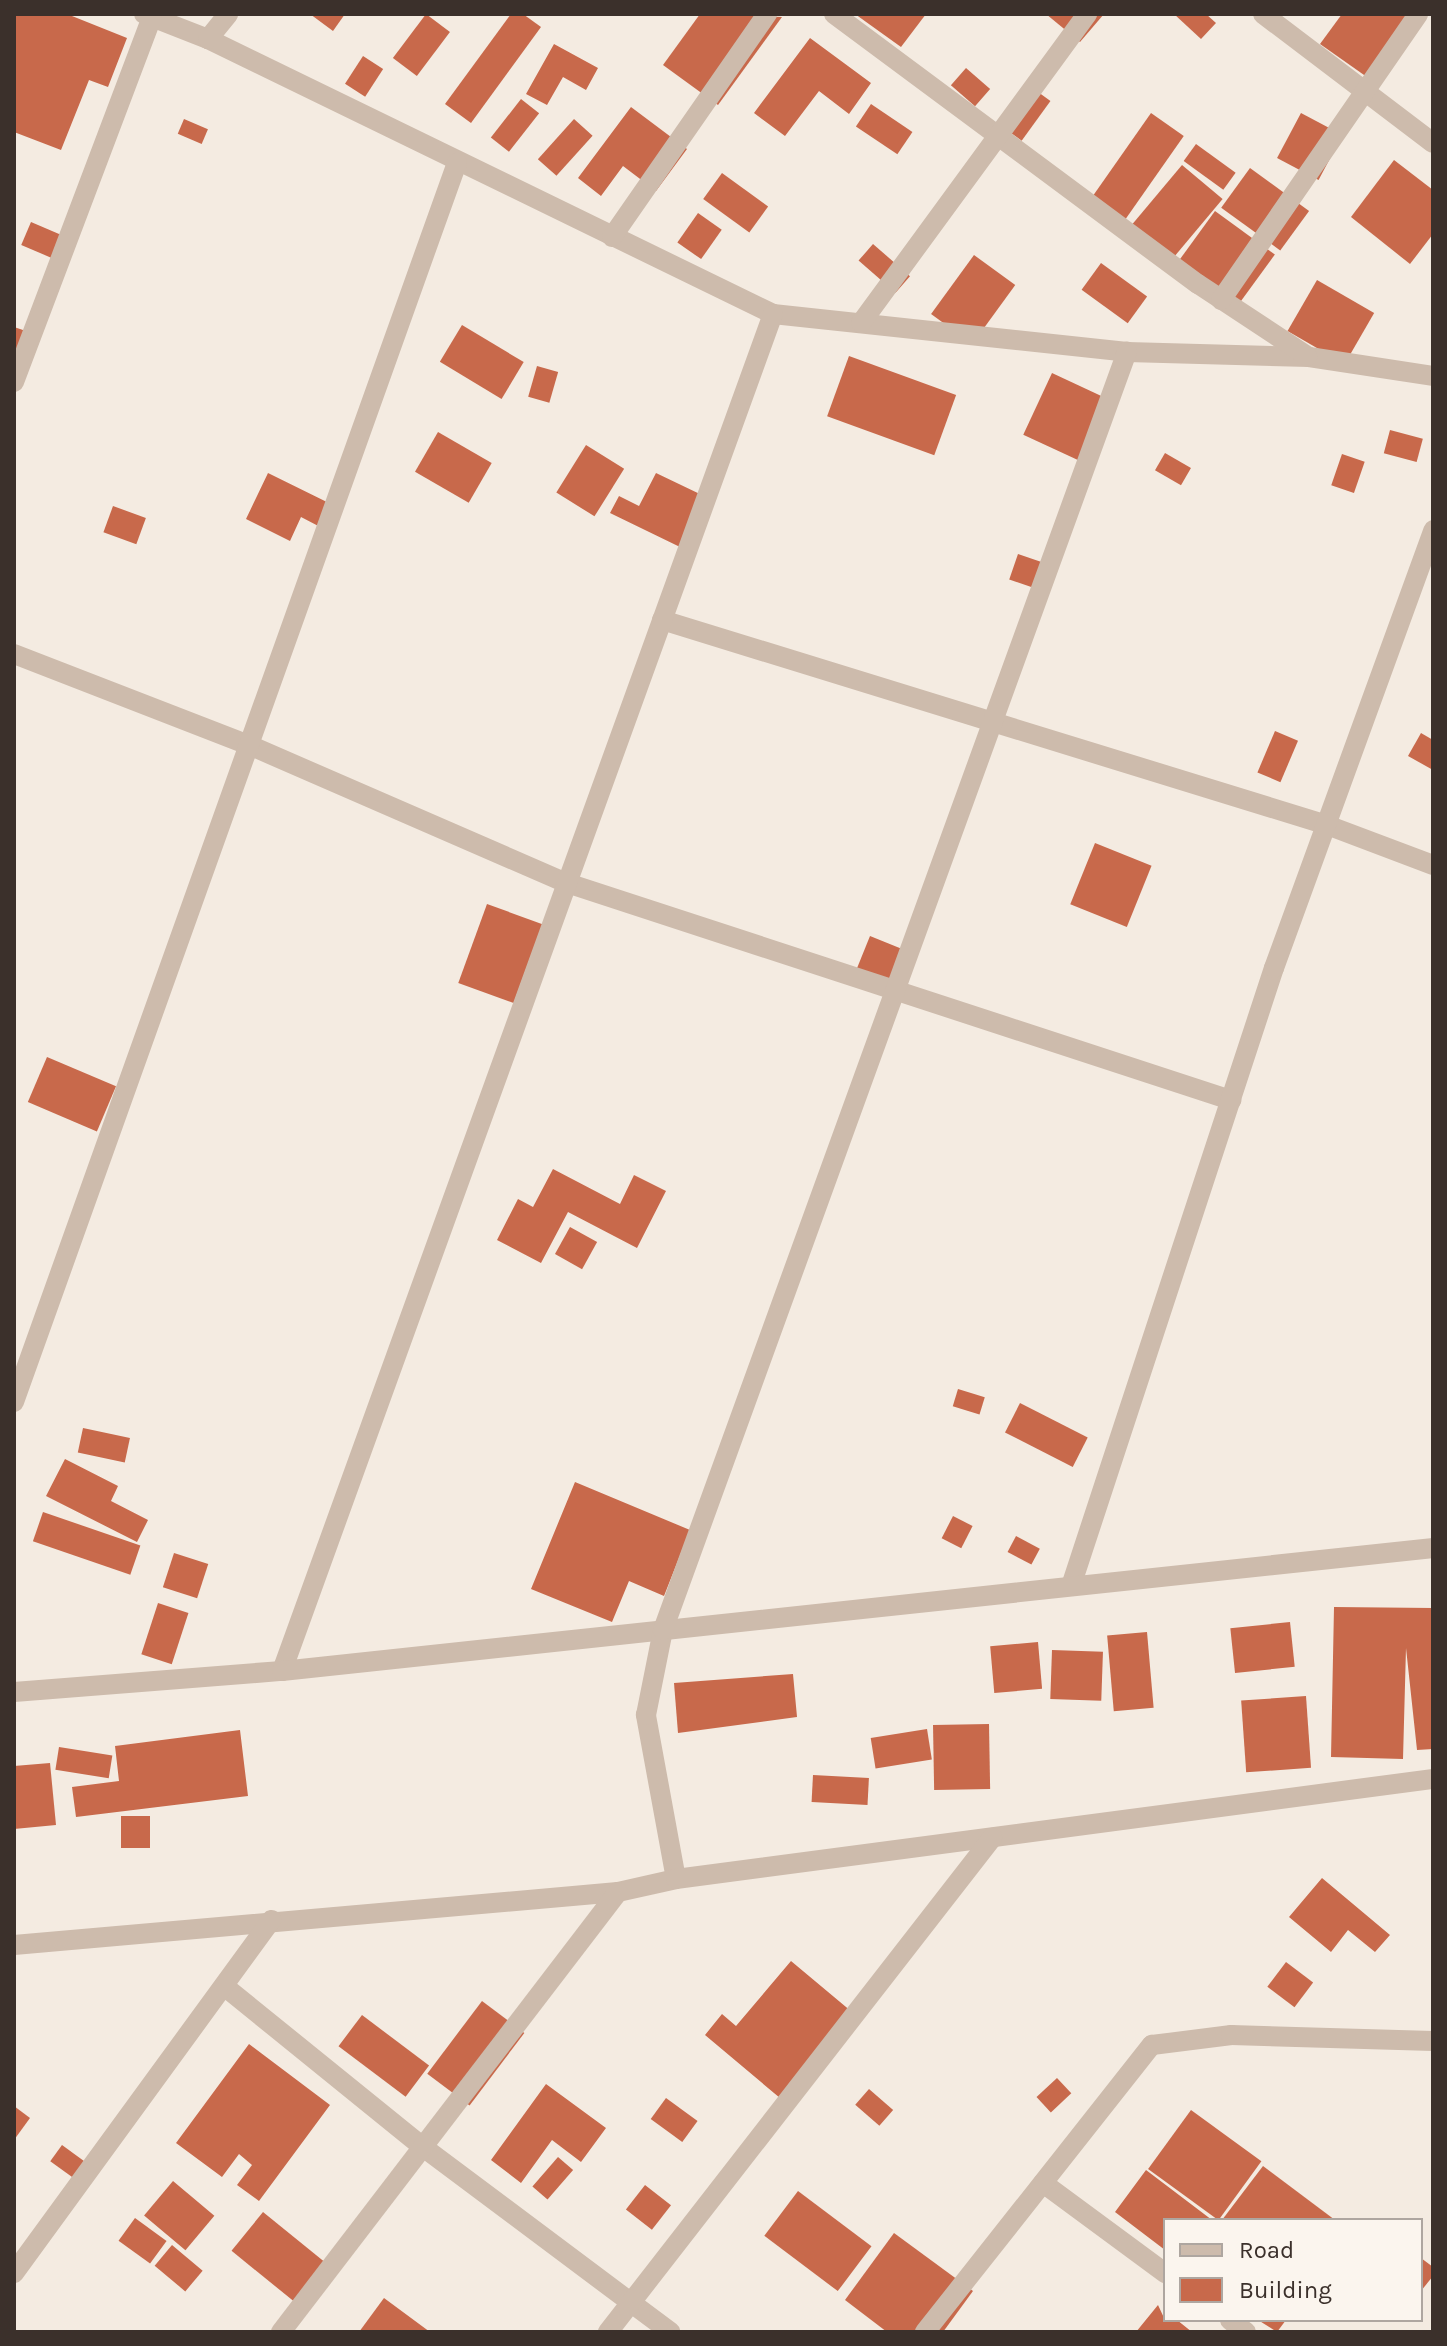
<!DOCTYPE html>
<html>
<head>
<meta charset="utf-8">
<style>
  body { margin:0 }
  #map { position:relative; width:1447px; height:2346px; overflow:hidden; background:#f4ebe1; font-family:Karla,sans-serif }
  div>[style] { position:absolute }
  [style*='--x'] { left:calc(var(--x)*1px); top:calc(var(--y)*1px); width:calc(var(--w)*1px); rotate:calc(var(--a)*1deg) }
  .building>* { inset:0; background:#c8694b; transform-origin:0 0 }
  .minor>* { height:20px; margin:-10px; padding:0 10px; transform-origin:10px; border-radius:10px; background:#cdbbac }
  span { translate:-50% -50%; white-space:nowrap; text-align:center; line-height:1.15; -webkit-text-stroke:7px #fbf5ee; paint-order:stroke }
  .frame { position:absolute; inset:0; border:16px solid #3b302b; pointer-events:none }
  .legend { position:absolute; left:1163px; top:2218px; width:260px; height:104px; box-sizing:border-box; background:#fbf5ee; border:2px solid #aea6a0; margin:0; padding:10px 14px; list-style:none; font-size:24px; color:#3b302b }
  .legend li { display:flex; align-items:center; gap:16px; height:40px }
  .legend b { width:40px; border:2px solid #aea6a0 }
</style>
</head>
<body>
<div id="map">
  <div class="building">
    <i style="clip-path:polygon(14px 14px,67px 14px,127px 38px,108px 87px,89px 80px,61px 150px,14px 132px)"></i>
    <i style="clip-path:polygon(310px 14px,345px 14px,333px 31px)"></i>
    <i style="left:426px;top:14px;width:30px;height:55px;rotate:37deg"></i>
    <i style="clip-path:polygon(511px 14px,523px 14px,541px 27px,471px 123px,445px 104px)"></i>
    <i style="clip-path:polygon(700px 14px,782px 17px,718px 105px,663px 65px)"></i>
    <i style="clip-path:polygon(855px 14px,926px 14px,901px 47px)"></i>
    <i style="clip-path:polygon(1046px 14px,1104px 14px,1080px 42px)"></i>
    <i style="clip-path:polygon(1174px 14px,1206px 14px,1216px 23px,1201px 39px)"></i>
    <i style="clip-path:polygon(1342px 14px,1413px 14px,1374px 82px,1320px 44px)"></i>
    <i style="clip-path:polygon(810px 38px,871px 83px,849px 114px,819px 91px,785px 136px,754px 113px)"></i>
    <i style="clip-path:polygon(554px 44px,598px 68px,586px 90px,563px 77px,547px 105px,526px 94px)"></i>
    <i style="left:363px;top:56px;width:24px;height:33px;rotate:33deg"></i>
    <i style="left:966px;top:68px;width:32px;height:23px;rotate:41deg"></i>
    <i style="left:1027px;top:84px;width:29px;height:49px;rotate:36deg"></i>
    <i style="left:521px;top:99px;width:23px;height:49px;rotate:38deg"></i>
    <i style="left:871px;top:104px;width:50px;height:27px;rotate:34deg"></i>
    <i style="clip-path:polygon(631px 107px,687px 149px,656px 191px,623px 166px,601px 196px,578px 178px)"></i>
    <i style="left:1151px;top:113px;width:40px;height:102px;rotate:35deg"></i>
    <i style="left:1301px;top:113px;width:47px;height:51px;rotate:28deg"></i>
    <i style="left:184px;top:119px;width:26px;height:16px;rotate:23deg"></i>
    <i style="left:574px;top:119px;width:25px;height:54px;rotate:42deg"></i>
    <i style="left:1196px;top:144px;width:49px;height:21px;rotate:36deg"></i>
    <i style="clip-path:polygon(1394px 160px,1433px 190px,1433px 234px,1410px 264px,1351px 217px)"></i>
    <i style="left:1182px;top:165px;width:53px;height:78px;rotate:40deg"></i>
    <i style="left:1250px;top:168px;width:73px;height:49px;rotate:36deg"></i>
    <i style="left:722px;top:173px;width:57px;height:32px;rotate:36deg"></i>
    <i style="left:1215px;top:211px;width:74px;height:61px;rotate:36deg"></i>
    <i style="left:698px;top:213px;width:29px;height:36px;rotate:35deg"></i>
    <i style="left:31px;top:222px;width:33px;height:25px;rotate:23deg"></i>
    <i style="left:873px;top:244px;width:49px;height:22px;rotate:41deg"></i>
    <i style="left:974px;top:255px;width:51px;height:73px;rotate:36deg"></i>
    <i style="left:1101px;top:263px;width:57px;height:33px;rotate:36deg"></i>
    <i style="left:1317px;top:280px;width:66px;height:59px;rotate:30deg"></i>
    <i style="left:462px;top:325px;width:72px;height:43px;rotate:31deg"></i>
    <i style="clip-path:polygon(14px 327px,26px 331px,14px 363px)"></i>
    <i style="left:849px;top:356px;width:114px;height:64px;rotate:20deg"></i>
    <i style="left:537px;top:366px;width:22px;height:32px;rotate:16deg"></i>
    <i style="left:1052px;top:373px;width:68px;height:68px;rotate:25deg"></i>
    <i style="left:1390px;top:430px;width:34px;height:24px;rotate:15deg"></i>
    <i style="left:438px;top:432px;width:62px;height:46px;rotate:30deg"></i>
    <i style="left:586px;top:445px;width:45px;height:56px;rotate:32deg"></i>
    <i style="left:1165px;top:453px;width:30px;height:20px;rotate:30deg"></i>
    <i style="left:1342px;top:454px;width:24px;height:33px;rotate:19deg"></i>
    <i style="clip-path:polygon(268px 473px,337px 507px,326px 530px,301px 517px,290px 541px,246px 519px)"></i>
    <i style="clip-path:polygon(656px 473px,704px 496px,680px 547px,610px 513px,619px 496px,639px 506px)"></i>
    <i style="left:113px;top:506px;width:35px;height:28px;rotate:20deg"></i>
    <i style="left:1018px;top:554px;width:31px;height:27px;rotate:19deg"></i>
    <i style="left:1275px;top:731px;width:25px;height:45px;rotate:23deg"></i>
    <i style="clip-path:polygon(1421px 733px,1433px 740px,1433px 770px,1408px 756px)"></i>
    <i style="left:1095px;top:843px;width:61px;height:66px;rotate:22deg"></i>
    <i style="left:487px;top:904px;width:59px;height:84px;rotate:20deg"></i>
    <i style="left:870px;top:936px;width:38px;height:42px;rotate:22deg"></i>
    <i style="left:47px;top:1057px;width:75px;height:49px;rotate:23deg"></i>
    <i style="clip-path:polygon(553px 1169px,620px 1204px,634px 1175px,666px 1191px,637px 1248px,568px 1212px,541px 1263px,497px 1240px,518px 1199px,533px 1207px)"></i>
    <i style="left:570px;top:1227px;width:31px;height:31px;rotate:29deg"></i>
    <i style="left:958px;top:1389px;width:28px;height:18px;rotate:17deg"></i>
    <i style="left:1020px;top:1403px;width:76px;height:33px;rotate:27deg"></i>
    <i style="left:83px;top:1428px;width:48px;height:25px;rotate:12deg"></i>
    <i style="clip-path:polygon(65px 1459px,118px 1486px,111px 1501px,148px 1520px,137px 1542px,46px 1496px)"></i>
    <i style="clip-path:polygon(575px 1482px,690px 1530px,664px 1596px,629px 1581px,612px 1622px,531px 1589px)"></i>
    <i style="left:43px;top:1512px;width:103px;height:31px;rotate:19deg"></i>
    <i style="left:953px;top:1516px;width:22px;height:25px;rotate:27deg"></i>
    <i style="left:1016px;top:1536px;width:27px;height:18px;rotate:28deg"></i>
    <i style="left:174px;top:1553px;width:36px;height:36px;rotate:18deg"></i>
    <i style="left:158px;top:1603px;width:32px;height:54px;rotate:18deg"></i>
    <i style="clip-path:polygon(1334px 1607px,1433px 1608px,1433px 1749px,1417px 1750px,1406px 1648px,1403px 1759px,1331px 1757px)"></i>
    <i style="left:1290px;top:1622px;width:45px;height:60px;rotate:84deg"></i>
    <i style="left:1147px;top:1632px;width:76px;height:40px;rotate:85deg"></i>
    <i style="left:1038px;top:1642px;width:47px;height:48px;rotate:85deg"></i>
    <i style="left:1052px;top:1650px;width:51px;height:49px;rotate:2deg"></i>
    <i style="clip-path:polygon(793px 1674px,797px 1717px,678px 1733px,674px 1683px)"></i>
    <i style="left:1306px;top:1696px;width:72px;height:65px;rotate:86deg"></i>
    <i style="left:989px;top:1724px;width:65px;height:56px;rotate:89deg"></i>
    <i style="left:927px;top:1729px;width:31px;height:57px;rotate:81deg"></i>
    <i style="clip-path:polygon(240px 1730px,248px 1796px,76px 1817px,72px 1787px,119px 1781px,115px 1746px)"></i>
    <i style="left:59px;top:1747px;width:54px;height:23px;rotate:9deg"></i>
    <i style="clip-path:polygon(50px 1763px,56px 1825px,14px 1829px,14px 1766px)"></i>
    <i style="left:813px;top:1775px;width:56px;height:27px;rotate:3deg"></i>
    <i style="left:121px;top:1816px;width:29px;height:32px"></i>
    <i style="clip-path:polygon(1322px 1878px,1390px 1935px,1375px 1952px,1348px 1930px,1331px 1952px,1289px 1917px)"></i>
    <i style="clip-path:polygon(791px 1961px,852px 2012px,780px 2098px,705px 2035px,722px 2014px,736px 2026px)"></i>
    <i style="left:1286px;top:1962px;width:34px;height:31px;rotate:37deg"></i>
    <i style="left:482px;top:2001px;width:53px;height:91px;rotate:37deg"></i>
    <i style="left:362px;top:2015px;width:84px;height:39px;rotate:37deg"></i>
    <i style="clip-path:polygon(249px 2044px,330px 2105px,259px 2201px,237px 2185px,252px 2165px,239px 2154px,222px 2177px,176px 2143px)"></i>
    <i style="left:1057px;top:2078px;width:21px;height:28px;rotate:47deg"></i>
    <i style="clip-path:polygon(546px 2084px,606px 2128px,581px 2162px,552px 2140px,521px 2183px,491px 2160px)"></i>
    <i style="left:869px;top:2089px;width:32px;height:21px;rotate:41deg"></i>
    <i style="left:666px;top:2098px;width:39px;height:26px;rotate:36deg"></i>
    <i style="clip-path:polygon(14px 2106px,30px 2118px,14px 2140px)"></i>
    <i style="left:1191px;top:2110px;width:87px;height:73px;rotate:36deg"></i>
    <i style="left:62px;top:2145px;width:36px;height:20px;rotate:36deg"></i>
    <i style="left:558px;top:2157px;width:20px;height:39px;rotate:41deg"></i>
    <i style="clip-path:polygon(1263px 2166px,1335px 2220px,1222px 2220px)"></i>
    <i style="clip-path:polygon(1146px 2170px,1212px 2220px,1165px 2220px,1165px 2250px,1115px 2212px)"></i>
    <i style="left:173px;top:2181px;width:54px;height:45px;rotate:40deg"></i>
    <i style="left:645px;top:2185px;width:33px;height:31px;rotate:38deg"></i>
    <i style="left:798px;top:2191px;width:92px;height:56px;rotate:37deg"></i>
    <i style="left:263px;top:2212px;width:96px;height:50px;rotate:39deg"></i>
    <i style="left:135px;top:2218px;width:39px;height:28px;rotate:36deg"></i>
    <i style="clip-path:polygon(894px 2233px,973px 2291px,943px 2332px,887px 2332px,845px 2300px)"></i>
    <i style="left:172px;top:2245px;width:40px;height:27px;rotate:40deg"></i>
    <i style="clip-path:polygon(1421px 2258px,1433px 2267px,1433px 2276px,1421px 2291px)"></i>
    <i style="clip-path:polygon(384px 2298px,430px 2332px,359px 2332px)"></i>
    <i style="clip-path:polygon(1158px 2305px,1165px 2320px,1177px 2320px,1192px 2332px,1136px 2332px)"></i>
    <i style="clip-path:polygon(1258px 2320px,1286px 2320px,1277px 2332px)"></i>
  </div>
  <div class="minor">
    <i style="--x:144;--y:14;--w:69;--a:21.3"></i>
    <i style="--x:208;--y:39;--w:628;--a:25.95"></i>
    <i style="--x:773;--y:314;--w:356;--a:6.1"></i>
    <i style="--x:1127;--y:352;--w:182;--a:1.6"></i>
    <i style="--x:1309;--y:357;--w:125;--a:8.7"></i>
    <i style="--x:834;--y:14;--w:453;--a:36.6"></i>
    <i style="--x:1198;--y:284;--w:131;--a:33.4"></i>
    <i style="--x:1263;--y:14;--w:213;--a:37.2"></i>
    <i style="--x:208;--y:39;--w:32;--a:-51"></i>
    <i style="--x:612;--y:237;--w:272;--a:-55.2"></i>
    <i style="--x:1221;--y:300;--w:347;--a:-55.4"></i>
    <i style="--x:861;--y:323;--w:383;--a:-53.8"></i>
    <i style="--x:14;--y:382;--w:390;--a:-69.3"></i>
    <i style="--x:662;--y:620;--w:696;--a:17.13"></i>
    <i style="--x:1327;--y:825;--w:113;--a:20.7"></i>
    <i style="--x:14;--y:654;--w:252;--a:21.2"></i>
    <i style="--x:249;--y:745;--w:347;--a:23.5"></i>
    <i style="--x:567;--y:883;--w:699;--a:18.1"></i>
    <i style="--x:14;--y:1402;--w:1316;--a:-70.33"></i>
    <i style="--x:1071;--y:1586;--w:650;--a:-71.82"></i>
    <i style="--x:1274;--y:968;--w:466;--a:-70"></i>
    <i style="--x:282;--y:1671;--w:1443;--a:-70.11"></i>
    <i style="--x:14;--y:1692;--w:269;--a:-4.5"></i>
    <i style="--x:282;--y:1671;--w:1158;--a:-6.1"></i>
    <i style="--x:676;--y:1879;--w:167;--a:-100.4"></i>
    <i style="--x:646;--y:1715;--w:87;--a:-78.7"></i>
    <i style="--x:663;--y:1630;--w:1360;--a:-70.05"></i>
    <i style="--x:14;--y:1945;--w:606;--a:-5.01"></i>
    <i style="--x:618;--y:1892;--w:59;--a:-12.6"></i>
    <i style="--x:676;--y:1879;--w:764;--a:-7.53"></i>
    <i style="--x:224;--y:1986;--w:256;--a:39"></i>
    <i style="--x:423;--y:2147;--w:309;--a:36.8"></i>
    <i style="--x:1043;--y:2183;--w:152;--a:36.4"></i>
    <i style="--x:14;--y:2273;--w:437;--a:-53.9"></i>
    <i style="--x:1230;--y:2320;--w:20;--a:37"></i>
    <i style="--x:281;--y:2332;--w:554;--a:-52.55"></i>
    <i style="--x:608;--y:2332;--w:626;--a:-52.14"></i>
    <i style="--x:925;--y:2332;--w:366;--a:-51.7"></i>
    <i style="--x:1152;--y:2045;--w:80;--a:-7.2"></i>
    <i style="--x:1231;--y:2035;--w:202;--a:1.7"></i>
  </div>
  <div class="frame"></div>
  <ul class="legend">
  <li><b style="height:10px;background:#cdbbac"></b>Road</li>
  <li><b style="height:22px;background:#c8694b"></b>Building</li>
  </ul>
</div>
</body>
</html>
